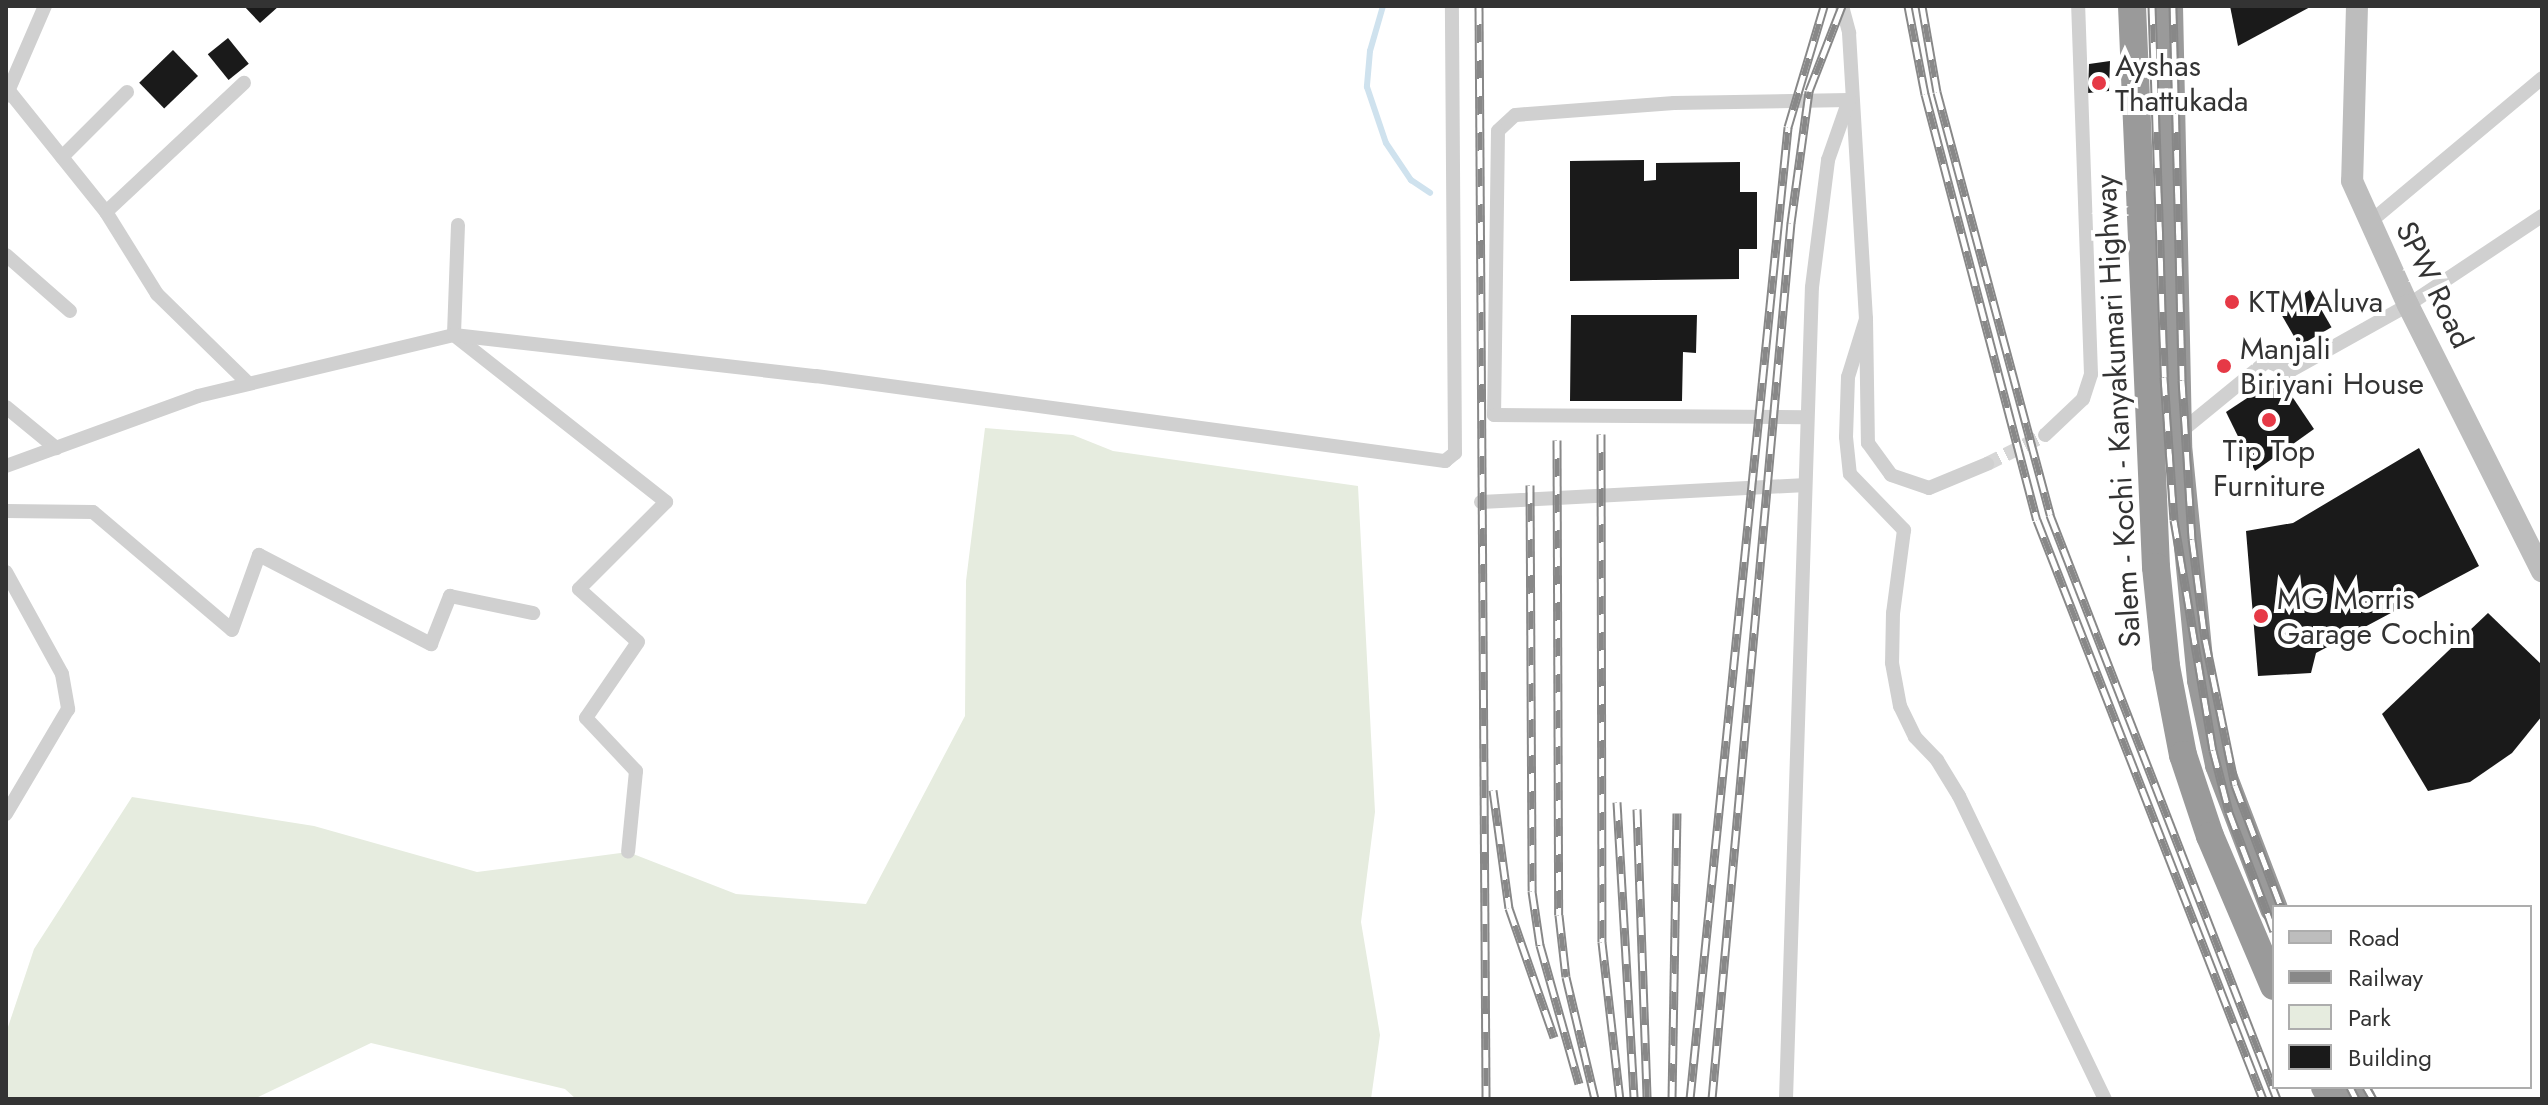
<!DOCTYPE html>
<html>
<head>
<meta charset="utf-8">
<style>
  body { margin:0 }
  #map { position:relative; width:2548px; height:1105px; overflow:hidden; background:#fff; font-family:Jost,sans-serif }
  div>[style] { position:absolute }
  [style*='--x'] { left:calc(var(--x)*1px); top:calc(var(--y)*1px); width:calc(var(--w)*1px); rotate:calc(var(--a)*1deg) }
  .green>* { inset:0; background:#e6ecdf }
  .stream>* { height:6px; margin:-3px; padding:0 3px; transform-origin:3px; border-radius:3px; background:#cfe2ee }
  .building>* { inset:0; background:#1a1a1a; transform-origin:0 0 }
  .street-tunnel>* { height:14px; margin-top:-7px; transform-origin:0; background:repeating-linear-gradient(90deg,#d6d6d6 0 14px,transparent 0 21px) }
  .street>* { height:14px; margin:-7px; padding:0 7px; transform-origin:7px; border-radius:7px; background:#d0d0d0 }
  .secondary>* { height:22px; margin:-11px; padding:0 11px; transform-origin:11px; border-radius:11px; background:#bdbdbd }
  .highway>* { height:28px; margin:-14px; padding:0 14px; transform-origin:14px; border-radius:14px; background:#9a9a9a }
  .rail>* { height:9px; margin-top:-4.5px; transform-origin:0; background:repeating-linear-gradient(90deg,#fff 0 18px,#888 0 36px); box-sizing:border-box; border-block:2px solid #888 }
  .dots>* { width:22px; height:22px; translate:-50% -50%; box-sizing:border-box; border:4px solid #fff; border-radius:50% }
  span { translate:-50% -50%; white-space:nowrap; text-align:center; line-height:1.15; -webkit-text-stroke:8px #fff; paint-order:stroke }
  .poi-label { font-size:30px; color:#333 }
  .left { translate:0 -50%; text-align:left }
  .street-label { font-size:30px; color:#333 }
  .frame { position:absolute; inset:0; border:8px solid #333; pointer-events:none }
  .legend { position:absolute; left:2272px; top:905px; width:260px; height:184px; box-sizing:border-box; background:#fff; border:2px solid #adadad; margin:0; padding:10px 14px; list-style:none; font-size:24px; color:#333 }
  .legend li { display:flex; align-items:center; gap:16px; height:40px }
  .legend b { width:40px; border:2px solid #adadad }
</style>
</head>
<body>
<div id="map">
  <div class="green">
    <i style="clip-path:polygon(985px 428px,1073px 435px,1113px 451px,1358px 486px,1375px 812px,1361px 922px,1380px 1035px,1371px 1099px,576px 1099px,565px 1089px,371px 1043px,254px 1099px,6px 1099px,6px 1033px,34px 949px,132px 797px,314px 826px,477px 872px,628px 852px,736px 894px,866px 904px,965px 716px,966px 581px)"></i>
  </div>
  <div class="stream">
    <i style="--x:1383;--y:6;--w:47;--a:106.1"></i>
    <i style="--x:1370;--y:51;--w:36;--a:95"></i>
    <i style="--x:1367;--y:87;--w:59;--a:71.3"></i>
    <i style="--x:1386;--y:143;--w:45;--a:56"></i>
    <i style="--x:1411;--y:180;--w:23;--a:34"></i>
  </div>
  <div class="building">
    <i style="clip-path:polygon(244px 6px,279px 6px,260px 23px)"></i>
    <i style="clip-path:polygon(2230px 6px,2312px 6px,2238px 46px)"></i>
    <i style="left:228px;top:38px;width:33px;height:26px;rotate:51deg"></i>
    <i style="left:173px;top:50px;width:36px;height:47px;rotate:46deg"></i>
    <i style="clip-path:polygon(2110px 61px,2109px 91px,2088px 93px,2089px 64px)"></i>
    <i style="clip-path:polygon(1644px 160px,1644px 181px,1656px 180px,1656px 163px,1740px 162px,1740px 192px,1757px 192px,1757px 249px,1739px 249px,1739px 279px,1570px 281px,1570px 161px)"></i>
    <i style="left:2310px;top:290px;width:43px;height:37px;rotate:60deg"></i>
    <i style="clip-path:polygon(1571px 315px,1697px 315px,1696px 353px,1683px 352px,1682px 401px,1570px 401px)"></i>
    <i style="clip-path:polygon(2279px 377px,2314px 429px,2255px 471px,2226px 412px)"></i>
    <i style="clip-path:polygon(2419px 448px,2479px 566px,2316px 653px,2311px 673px,2258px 676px,2246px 531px,2293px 523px)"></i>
    <i style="clip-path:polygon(2488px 613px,2542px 665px,2542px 716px,2512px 753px,2470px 782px,2428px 791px,2382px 714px)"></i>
  </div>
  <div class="street-tunnel">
    <i style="--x:1987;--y:464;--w:65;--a:-26.6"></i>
  </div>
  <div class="street">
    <i style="--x:1842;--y:6;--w:28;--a:75"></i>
    <i style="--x:1849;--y:33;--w:287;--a:86.6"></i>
    <i style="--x:1866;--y:319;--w:124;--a:89.1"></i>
    <i style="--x:1868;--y:443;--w:39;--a:54"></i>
    <i style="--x:1891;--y:475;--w:40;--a:18.9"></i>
    <i style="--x:1929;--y:488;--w:63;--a:-22.5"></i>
    <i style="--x:9;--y:91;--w:155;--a:51.3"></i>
    <i style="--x:106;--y:212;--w:97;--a:58.1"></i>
    <i style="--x:157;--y:294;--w:127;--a:44.4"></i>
    <i style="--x:6;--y:96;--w:98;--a:-66.6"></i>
    <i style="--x:62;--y:157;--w:92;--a:-45"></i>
    <i style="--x:106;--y:212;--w:189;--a:-43.1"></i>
    <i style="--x:2370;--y:222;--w:224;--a:-39.9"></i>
    <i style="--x:458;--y:225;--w:110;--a:92.1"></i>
    <i style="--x:454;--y:335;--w:270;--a:38.2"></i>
    <i style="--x:666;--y:502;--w:123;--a:135"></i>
    <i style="--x:579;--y:589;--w:79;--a:41.9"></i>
    <i style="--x:638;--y:642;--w:92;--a:124.4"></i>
    <i style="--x:586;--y:718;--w:73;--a:46.7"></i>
    <i style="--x:636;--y:771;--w:81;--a:95.6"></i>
    <i style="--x:6;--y:255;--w:85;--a:41.2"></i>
    <i style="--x:1866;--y:319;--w:61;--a:107.2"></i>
    <i style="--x:1848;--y:377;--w:60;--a:91.9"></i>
    <i style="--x:1846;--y:437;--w:37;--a:84"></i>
    <i style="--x:1850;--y:474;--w:78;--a:46"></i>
    <i style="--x:1904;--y:530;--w:84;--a:97.5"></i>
    <i style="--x:1893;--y:613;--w:50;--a:91.1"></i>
    <i style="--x:1892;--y:663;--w:44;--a:79.5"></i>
    <i style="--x:1900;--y:706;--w:34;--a:64"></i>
    <i style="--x:1915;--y:737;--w:32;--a:46"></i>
    <i style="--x:1937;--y:760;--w:42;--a:58.6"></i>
    <i style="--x:1959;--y:796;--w:336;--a:64.3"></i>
    <i style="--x:6;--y:407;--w:65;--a:39.4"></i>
    <i style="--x:2179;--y:433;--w:114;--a:-39.3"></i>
    <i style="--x:2267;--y:361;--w:25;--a:23"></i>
    <i style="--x:2290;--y:371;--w:135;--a:-29.2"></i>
    <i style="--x:2408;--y:305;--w:161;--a:-33.6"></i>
    <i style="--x:2045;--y:435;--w:52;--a:-43.5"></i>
    <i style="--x:2083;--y:399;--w:26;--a:-72"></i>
    <i style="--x:2091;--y:374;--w:368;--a:-92"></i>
    <i style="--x:6;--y:466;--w:204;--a:-20"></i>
    <i style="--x:198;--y:396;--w:263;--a:-13.4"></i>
    <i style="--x:454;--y:335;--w:364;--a:6.5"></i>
    <i style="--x:816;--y:376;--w:635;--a:7.7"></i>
    <i style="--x:1445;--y:461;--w:13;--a:-39"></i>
    <i style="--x:1455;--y:453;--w:447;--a:-90.4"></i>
    <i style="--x:1481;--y:502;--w:321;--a:-3"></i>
    <i style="--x:6;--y:511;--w:87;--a:0.7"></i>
    <i style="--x:93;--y:512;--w:182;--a:40.3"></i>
    <i style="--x:232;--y:630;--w:80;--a:-70.2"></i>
    <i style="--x:259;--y:555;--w:194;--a:27.4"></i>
    <i style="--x:431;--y:644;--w:52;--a:-68.4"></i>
    <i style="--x:450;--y:596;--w:85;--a:11.6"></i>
    <i style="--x:6;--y:572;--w:116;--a:61.2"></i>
    <i style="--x:62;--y:674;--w:36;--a:80"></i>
    <i style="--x:68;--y:709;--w:122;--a:120.6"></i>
    <i style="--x:1786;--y:1099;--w:812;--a:-88.17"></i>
    <i style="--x:1812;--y:287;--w:128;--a:-82.8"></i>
    <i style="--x:1828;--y:160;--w:64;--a:-70.7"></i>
    <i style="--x:1849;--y:100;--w:175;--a:179"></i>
    <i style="--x:1674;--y:103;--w:159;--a:175.7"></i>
    <i style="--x:1515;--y:115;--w:23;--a:137"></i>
    <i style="--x:1498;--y:131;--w:284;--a:90.8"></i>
    <i style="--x:1494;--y:415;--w:311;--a:0.4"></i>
  </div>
  <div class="secondary">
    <i style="--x:2357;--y:6;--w:175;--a:91.6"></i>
    <i style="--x:2352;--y:181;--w:136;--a:65.7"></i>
    <i style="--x:2408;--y:305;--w:298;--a:63.3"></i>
  </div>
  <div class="highway">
    <i style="--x:2132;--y:6;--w:562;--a:87.55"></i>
    <i style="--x:2156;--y:567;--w:100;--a:84.2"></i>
    <i style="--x:2166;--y:666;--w:91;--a:79.2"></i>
    <i style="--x:2183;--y:755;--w:85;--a:71.6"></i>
    <i style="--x:2210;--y:836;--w:163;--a:66.9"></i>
    <i style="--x:2169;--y:6;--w:439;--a:88.8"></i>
    <i style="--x:2178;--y:445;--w:236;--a:84.4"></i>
    <i style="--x:2201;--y:680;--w:87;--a:78"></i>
    <i style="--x:2219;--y:765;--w:154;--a:69.1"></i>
    <i style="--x:2325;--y:1087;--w:14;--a:60"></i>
    <i style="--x:2355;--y:1087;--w:14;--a:60"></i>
  </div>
  <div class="rail">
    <i style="--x:1479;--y:6;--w:1093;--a:89.63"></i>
    <i style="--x:1908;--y:6;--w:90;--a:79.1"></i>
    <i style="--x:1925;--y:94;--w:440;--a:75.3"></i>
    <i style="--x:2037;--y:520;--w:622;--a:68.68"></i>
    <i style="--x:1922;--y:6;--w:87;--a:80.1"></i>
    <i style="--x:1937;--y:92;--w:438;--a:75"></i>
    <i style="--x:2050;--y:515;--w:627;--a:68.76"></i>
    <i style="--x:2152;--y:6;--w:371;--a:88.1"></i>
    <i style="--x:2164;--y:377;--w:143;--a:86"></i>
    <i style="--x:2174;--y:520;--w:233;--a:80.4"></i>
    <i style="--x:2213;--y:750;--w:64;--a:75.5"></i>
    <i style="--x:2229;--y:812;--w:127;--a:69.3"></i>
    <i style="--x:2173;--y:6;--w:374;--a:88.6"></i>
    <i style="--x:2182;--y:380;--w:159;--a:86.4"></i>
    <i style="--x:2192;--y:539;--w:101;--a:82.6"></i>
    <i style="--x:2205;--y:639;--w:149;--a:78.4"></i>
    <i style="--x:2235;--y:785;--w:130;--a:69.3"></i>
    <i style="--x:1601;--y:434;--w:508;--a:89.89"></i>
    <i style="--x:1602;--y:942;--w:158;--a:83.5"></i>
    <i style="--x:1557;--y:440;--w:475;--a:89.8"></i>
    <i style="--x:1559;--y:915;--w:62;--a:83.6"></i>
    <i style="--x:1566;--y:977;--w:125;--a:76.6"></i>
    <i style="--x:1530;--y:485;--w:406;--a:89.7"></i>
    <i style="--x:1532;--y:891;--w:55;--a:81.6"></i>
    <i style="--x:1540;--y:945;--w:144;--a:74.3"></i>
    <i style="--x:1493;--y:790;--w:119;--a:82.3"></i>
    <i style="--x:1509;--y:908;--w:137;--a:70.8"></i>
    <i style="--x:1617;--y:802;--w:297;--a:86.7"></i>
    <i style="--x:1637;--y:809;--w:290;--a:88"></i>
    <i style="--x:2350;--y:1087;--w:13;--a:63"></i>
    <i style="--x:2366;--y:1087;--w:14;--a:60"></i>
    <i style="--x:1672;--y:1099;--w:286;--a:-89"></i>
    <i style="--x:1690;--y:1099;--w:977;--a:-84.24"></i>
    <i style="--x:1788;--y:127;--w:126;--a:-73.4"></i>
    <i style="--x:1712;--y:1099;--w:880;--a:-84.85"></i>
    <i style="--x:1791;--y:223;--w:133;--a:-82.2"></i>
    <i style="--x:1809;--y:91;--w:91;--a:-68.8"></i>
  </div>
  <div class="dots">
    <i style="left:2099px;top:83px;background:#e63946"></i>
    <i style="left:2232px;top:302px;background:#e63946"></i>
    <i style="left:2224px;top:366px;background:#e63946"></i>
    <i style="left:2269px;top:420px;background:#e63946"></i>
    <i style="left:2261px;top:616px;background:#e63946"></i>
  </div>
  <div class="poi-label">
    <span class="left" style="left:2115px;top:83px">Ayshas<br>Thattukada</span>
    <span class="left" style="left:2248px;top:302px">KTM Aluva</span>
    <span class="left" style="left:2240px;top:366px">Manjali<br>Biriyani House</span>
    <span style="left:2269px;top:468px">Tip Top<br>Furniture</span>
    <span class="left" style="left:2277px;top:616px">MG Morris<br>Garage Cochin</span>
  </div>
  <div class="street-label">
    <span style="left:2434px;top:285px;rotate:64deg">SPW Road</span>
    <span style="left:2118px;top:411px;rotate:-93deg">Salem - Kochi - Kanyakumari Highway</span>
  </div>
  <div class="frame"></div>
  <ul class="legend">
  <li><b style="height:10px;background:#bdbdbd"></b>Road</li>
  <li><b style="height:10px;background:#888"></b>Railway</li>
  <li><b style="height:22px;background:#e6ecdf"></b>Park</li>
  <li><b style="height:22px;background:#1a1a1a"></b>Building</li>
  </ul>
</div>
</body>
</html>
